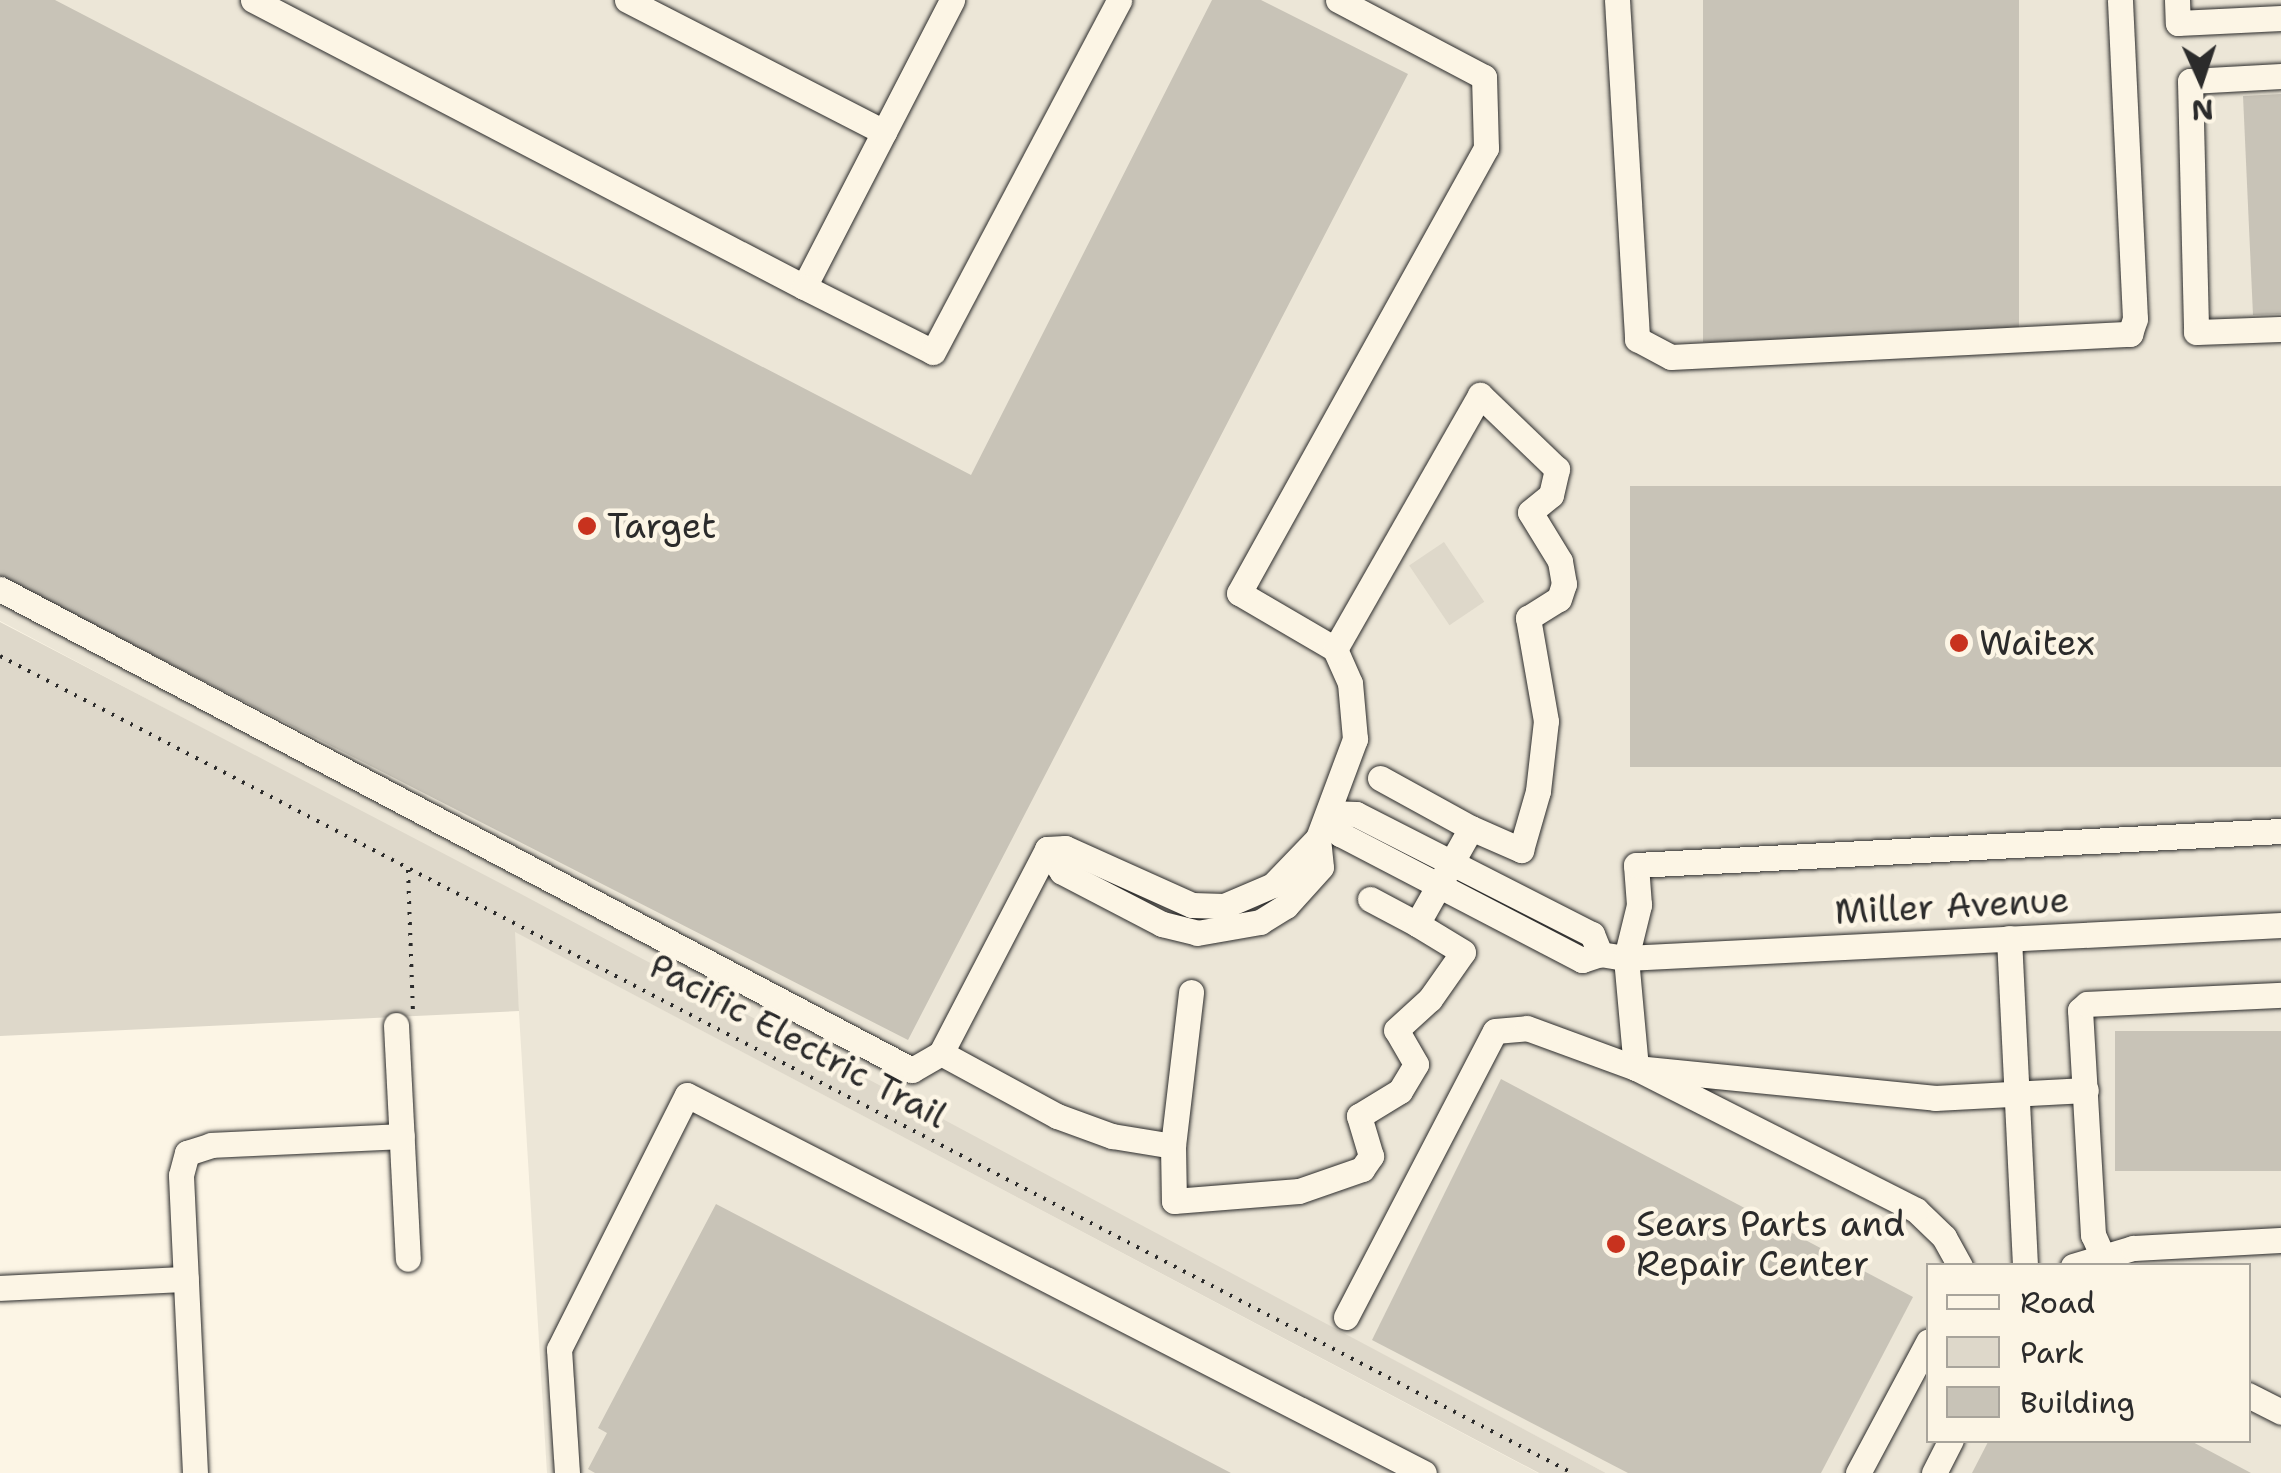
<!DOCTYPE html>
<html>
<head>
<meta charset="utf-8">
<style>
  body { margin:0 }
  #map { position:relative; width:2281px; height:1473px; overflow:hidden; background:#fcf5e5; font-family:"Shantell Sans",sans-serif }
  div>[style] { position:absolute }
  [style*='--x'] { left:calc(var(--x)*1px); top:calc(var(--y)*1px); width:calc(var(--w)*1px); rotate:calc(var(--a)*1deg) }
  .built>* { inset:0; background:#ece6d7 }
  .green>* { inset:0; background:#ded8ca; transform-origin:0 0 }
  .building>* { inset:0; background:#c8c3b7; transform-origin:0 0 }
  .path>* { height:4px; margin-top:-2px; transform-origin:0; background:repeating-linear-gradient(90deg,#2b2b2b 0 2.5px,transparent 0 10.5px) }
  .roads { filter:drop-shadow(0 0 2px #2b2b2b) drop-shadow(0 0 2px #2b2b2b) }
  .minor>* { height:25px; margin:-12.5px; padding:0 12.5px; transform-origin:12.5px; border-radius:12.5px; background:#fcf5e5 }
  .dots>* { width:28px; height:28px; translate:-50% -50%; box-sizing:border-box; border:5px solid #fcf5e5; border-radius:50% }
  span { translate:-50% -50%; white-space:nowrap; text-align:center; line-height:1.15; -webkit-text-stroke:9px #fcf5e5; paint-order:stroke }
  .poi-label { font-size:35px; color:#2b2b2b }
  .left { translate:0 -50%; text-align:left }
  .street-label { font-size:35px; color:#2b2b2b }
  .legend { position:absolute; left:1926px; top:1263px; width:325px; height:180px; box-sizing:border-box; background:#fcf5e5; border:2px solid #a8a49b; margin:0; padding:12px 18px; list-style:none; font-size:30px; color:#2b2b2b }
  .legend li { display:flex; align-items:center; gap:20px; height:50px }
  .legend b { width:50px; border:2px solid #a8a49b }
  .north { position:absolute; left:2151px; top:30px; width:100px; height:100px; -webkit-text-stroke:8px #fcf5e5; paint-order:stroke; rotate:177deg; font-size:28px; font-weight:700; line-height:40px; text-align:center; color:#2b2b2b }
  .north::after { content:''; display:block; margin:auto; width:35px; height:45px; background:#2b2b2b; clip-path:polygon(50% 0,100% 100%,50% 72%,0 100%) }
</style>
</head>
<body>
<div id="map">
  <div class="built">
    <i style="clip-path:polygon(evenodd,0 0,2281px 0,2281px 1473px,1606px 1473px,0 621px,0 0,1928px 1266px,2248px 1266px,2248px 1440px,1928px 1440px,1928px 1266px)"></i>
    <i style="clip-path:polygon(514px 931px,1538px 1473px,547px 1473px)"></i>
  </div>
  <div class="green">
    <i style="left:1444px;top:542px;width:72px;height:42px;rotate:56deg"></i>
    <i style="clip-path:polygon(0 622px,521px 894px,1606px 1473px,1539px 1473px,515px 932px,519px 1011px,0 1036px)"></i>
  </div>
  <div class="building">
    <i style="clip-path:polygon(0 0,55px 0,971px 475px,1212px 0,1261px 0,1408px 74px,908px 1040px,0 577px)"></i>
    <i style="left:1703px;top:0;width:316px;height:342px"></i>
    <i style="clip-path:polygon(2281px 94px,2281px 314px,2253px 315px,2243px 96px)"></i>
    <i style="left:2281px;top:486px;width:281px;height:651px;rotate:90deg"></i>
    <i style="left:2281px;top:1031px;width:140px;height:166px;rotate:90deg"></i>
    <i style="clip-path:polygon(1501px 1079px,1913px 1297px,1821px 1473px,1628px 1473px,1372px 1340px)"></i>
    <i style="clip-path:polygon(716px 1204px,1231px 1473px,595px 1473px,588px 1469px,607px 1433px,598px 1428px)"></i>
    <i style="clip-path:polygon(1989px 1440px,2189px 1440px,2251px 1473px,1972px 1473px)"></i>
  </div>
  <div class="path">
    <i style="--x:0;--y:656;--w:1772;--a:27.46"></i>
    <i style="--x:408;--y:870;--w:140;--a:88"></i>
  </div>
  <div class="roads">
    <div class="minor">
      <i style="--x:253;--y:0;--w:621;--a:27.51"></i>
      <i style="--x:804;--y:287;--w:323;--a:-62.7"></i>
      <i style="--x:627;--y:0;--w:289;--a:27.2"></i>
      <i style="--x:1617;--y:0;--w:340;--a:86.6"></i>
      <i style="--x:1637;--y:339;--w:38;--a:28"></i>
      <i style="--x:1671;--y:357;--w:460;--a:-2.9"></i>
      <i style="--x:2130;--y:334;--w:16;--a:-72"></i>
      <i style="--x:2135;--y:319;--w:319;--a:-92.7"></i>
      <i style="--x:2177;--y:0;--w:23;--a:88"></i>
      <i style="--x:2178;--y:23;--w:103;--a:-2.8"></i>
      <i style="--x:2281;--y:76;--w:91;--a:176.9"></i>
      <i style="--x:2190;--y:81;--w:251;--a:88.6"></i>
      <i style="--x:2196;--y:332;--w:85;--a:-2"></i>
      <i style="--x:804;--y:287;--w:144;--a:26.7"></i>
      <i style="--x:933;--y:352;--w:398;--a:-62.1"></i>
      <i style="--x:0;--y:589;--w:1031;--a:27.81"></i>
      <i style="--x:912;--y:1070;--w:34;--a:-30"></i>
      <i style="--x:941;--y:1053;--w:230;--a:-62.5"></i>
      <i style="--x:1380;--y:778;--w:104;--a:28.8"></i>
      <i style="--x:1329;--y:813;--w:24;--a:62"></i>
      <i style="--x:1340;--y:834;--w:273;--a:27.5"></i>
      <i style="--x:1582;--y:960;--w:19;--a:-18"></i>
      <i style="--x:1600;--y:954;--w:26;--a:9"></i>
      <i style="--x:1626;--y:958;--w:656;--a:-2.88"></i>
      <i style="--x:1329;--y:813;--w:27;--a:2"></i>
      <i style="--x:1356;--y:814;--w:265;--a:27"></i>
      <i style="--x:1592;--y:934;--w:22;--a:68"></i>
      <i style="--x:1047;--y:849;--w:27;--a:57"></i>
      <i style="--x:1062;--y:872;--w:113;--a:27.5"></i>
      <i style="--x:1162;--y:924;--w:36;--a:14"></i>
      <i style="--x:1197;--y:933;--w:64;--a:-9.9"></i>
      <i style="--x:1260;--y:922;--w:31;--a:-32"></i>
      <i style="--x:1286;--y:906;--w:52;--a:-48.1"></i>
      <i style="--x:1321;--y:867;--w:29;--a:-96"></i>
      <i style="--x:1318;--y:838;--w:106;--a:-69.5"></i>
      <i style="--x:1355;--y:739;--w:56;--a:-95.1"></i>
      <i style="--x:1350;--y:683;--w:37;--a:-114"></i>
      <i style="--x:1335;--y:649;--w:111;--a:-149.7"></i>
      <i style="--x:1239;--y:593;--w:509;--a:-60.97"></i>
      <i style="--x:1486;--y:148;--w:71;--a:-91.6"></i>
      <i style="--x:1484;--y:77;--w:165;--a:-152.2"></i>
      <i style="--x:1047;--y:849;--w:18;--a:-3"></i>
      <i style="--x:1065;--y:848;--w:139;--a:24.2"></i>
      <i style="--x:1192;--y:905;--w:32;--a:2"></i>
      <i style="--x:1224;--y:906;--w:53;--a:-23.2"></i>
      <i style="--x:1273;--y:885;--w:65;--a:-46.2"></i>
      <i style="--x:1370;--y:899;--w:53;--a:28"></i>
      <i style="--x:2009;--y:938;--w:328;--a:87.2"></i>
      <i style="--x:396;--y:1025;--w:234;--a:87.1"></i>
      <i style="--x:941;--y:1053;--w:132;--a:28.5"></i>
      <i style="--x:1057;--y:1116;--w:59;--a:20"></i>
      <i style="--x:1112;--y:1136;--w:62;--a:9.3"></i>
      <i style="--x:1173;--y:1146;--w:55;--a:89"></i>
      <i style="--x:1174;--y:1201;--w:125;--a:-4.6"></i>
      <i style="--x:1299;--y:1191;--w:67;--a:-19.2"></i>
      <i style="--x:1362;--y:1169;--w:16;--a:-55"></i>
      <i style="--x:1371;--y:1156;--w:42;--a:-106.7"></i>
      <i style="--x:1359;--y:1116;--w:48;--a:-31.4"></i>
      <i style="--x:1400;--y:1091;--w:31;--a:-59"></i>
      <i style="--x:1416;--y:1064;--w:39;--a:-120"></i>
      <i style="--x:1396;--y:1030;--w:46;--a:-42.4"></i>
      <i style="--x:1430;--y:999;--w:57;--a:-54.9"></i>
      <i style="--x:1463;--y:952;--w:54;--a:-148.7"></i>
      <i style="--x:1417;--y:924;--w:110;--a:-60.6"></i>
      <i style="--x:1471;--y:828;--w:55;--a:23.7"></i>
      <i style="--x:1521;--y:850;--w:61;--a:-73.9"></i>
      <i style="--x:1538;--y:791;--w:70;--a:-83.5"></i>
      <i style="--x:1546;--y:721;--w:105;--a:-99.9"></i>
      <i style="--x:1528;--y:618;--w:36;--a:-32"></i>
      <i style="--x:1559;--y:599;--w:16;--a:-72"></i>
      <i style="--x:1564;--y:584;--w:23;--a:-100"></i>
      <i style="--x:1560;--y:561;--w:57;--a:-121.5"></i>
      <i style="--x:1530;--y:512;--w:27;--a:-39"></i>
      <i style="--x:1551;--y:495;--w:27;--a:-77"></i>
      <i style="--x:1557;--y:469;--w:107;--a:-136.1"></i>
      <i style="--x:1480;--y:395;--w:292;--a:119.7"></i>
      <i style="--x:1173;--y:1146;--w:155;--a:-83.3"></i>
      <i style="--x:2103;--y:1257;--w:24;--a:-114"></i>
      <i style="--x:2093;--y:1235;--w:225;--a:-93.3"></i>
      <i style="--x:2080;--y:1010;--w:9;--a:-41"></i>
      <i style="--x:2087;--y:1004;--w:194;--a:-2.7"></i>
      <i style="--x:1960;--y:1266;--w:33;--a:-119"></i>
      <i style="--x:1944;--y:1237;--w:39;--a:-136"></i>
      <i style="--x:1916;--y:1210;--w:314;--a:-153.1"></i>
      <i style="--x:1636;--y:1068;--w:110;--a:-95.2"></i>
      <i style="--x:1626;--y:958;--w:55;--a:-76.2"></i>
      <i style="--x:1639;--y:905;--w:40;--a:-94.3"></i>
      <i style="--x:1636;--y:865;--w:646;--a:-3.02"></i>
      <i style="--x:2073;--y:1266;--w:63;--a:-16.7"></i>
      <i style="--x:2133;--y:1248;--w:148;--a:-3.1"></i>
      <i style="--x:0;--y:1288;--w:186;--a:-2.8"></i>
      <i style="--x:1346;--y:1317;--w:322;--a:-62.5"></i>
      <i style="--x:1495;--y:1031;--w:32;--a:-5"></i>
      <i style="--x:1527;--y:1028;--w:116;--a:20.2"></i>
      <i style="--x:1636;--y:1068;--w:301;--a:5.7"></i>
      <i style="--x:1935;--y:1098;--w:151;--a:-3"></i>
      <i style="--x:2248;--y:1395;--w:37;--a:27"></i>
      <i style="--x:195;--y:1473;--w:298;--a:-92.7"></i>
      <i style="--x:181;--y:1175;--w:23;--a:-75"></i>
      <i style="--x:187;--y:1153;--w:25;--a:-18"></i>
      <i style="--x:211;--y:1145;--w:191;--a:-2.7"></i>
      <i style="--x:567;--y:1473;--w:124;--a:-93.7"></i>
      <i style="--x:559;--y:1349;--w:284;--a:-63.3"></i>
      <i style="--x:687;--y:1095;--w:828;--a:27.15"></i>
      <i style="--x:1858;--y:1473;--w:149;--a:-61.9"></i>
      <i style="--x:1934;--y:1473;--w:37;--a:-63"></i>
    </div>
  </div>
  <div class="dots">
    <i style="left:587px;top:526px;background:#c8321e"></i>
    <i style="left:1959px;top:643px;background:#c8321e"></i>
    <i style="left:1616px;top:1244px;background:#c8321e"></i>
  </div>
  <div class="poi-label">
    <span class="left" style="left:607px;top:526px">Target</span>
    <span class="left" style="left:1979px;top:643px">Waitex</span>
    <span class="left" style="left:1636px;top:1244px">Sears Parts and<br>Repair Center</span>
  </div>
  <div class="street-label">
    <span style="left:1952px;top:906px;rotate:-3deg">Miller Avenue</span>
    <span style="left:798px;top:1041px;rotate:28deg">Pacific Electric Trail</span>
  </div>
  <ul class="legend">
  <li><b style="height:12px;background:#fcf5e5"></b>Road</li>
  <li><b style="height:28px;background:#ded8ca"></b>Park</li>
  <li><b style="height:28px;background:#c8c3b7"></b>Building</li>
  </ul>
  <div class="north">N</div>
</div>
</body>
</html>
